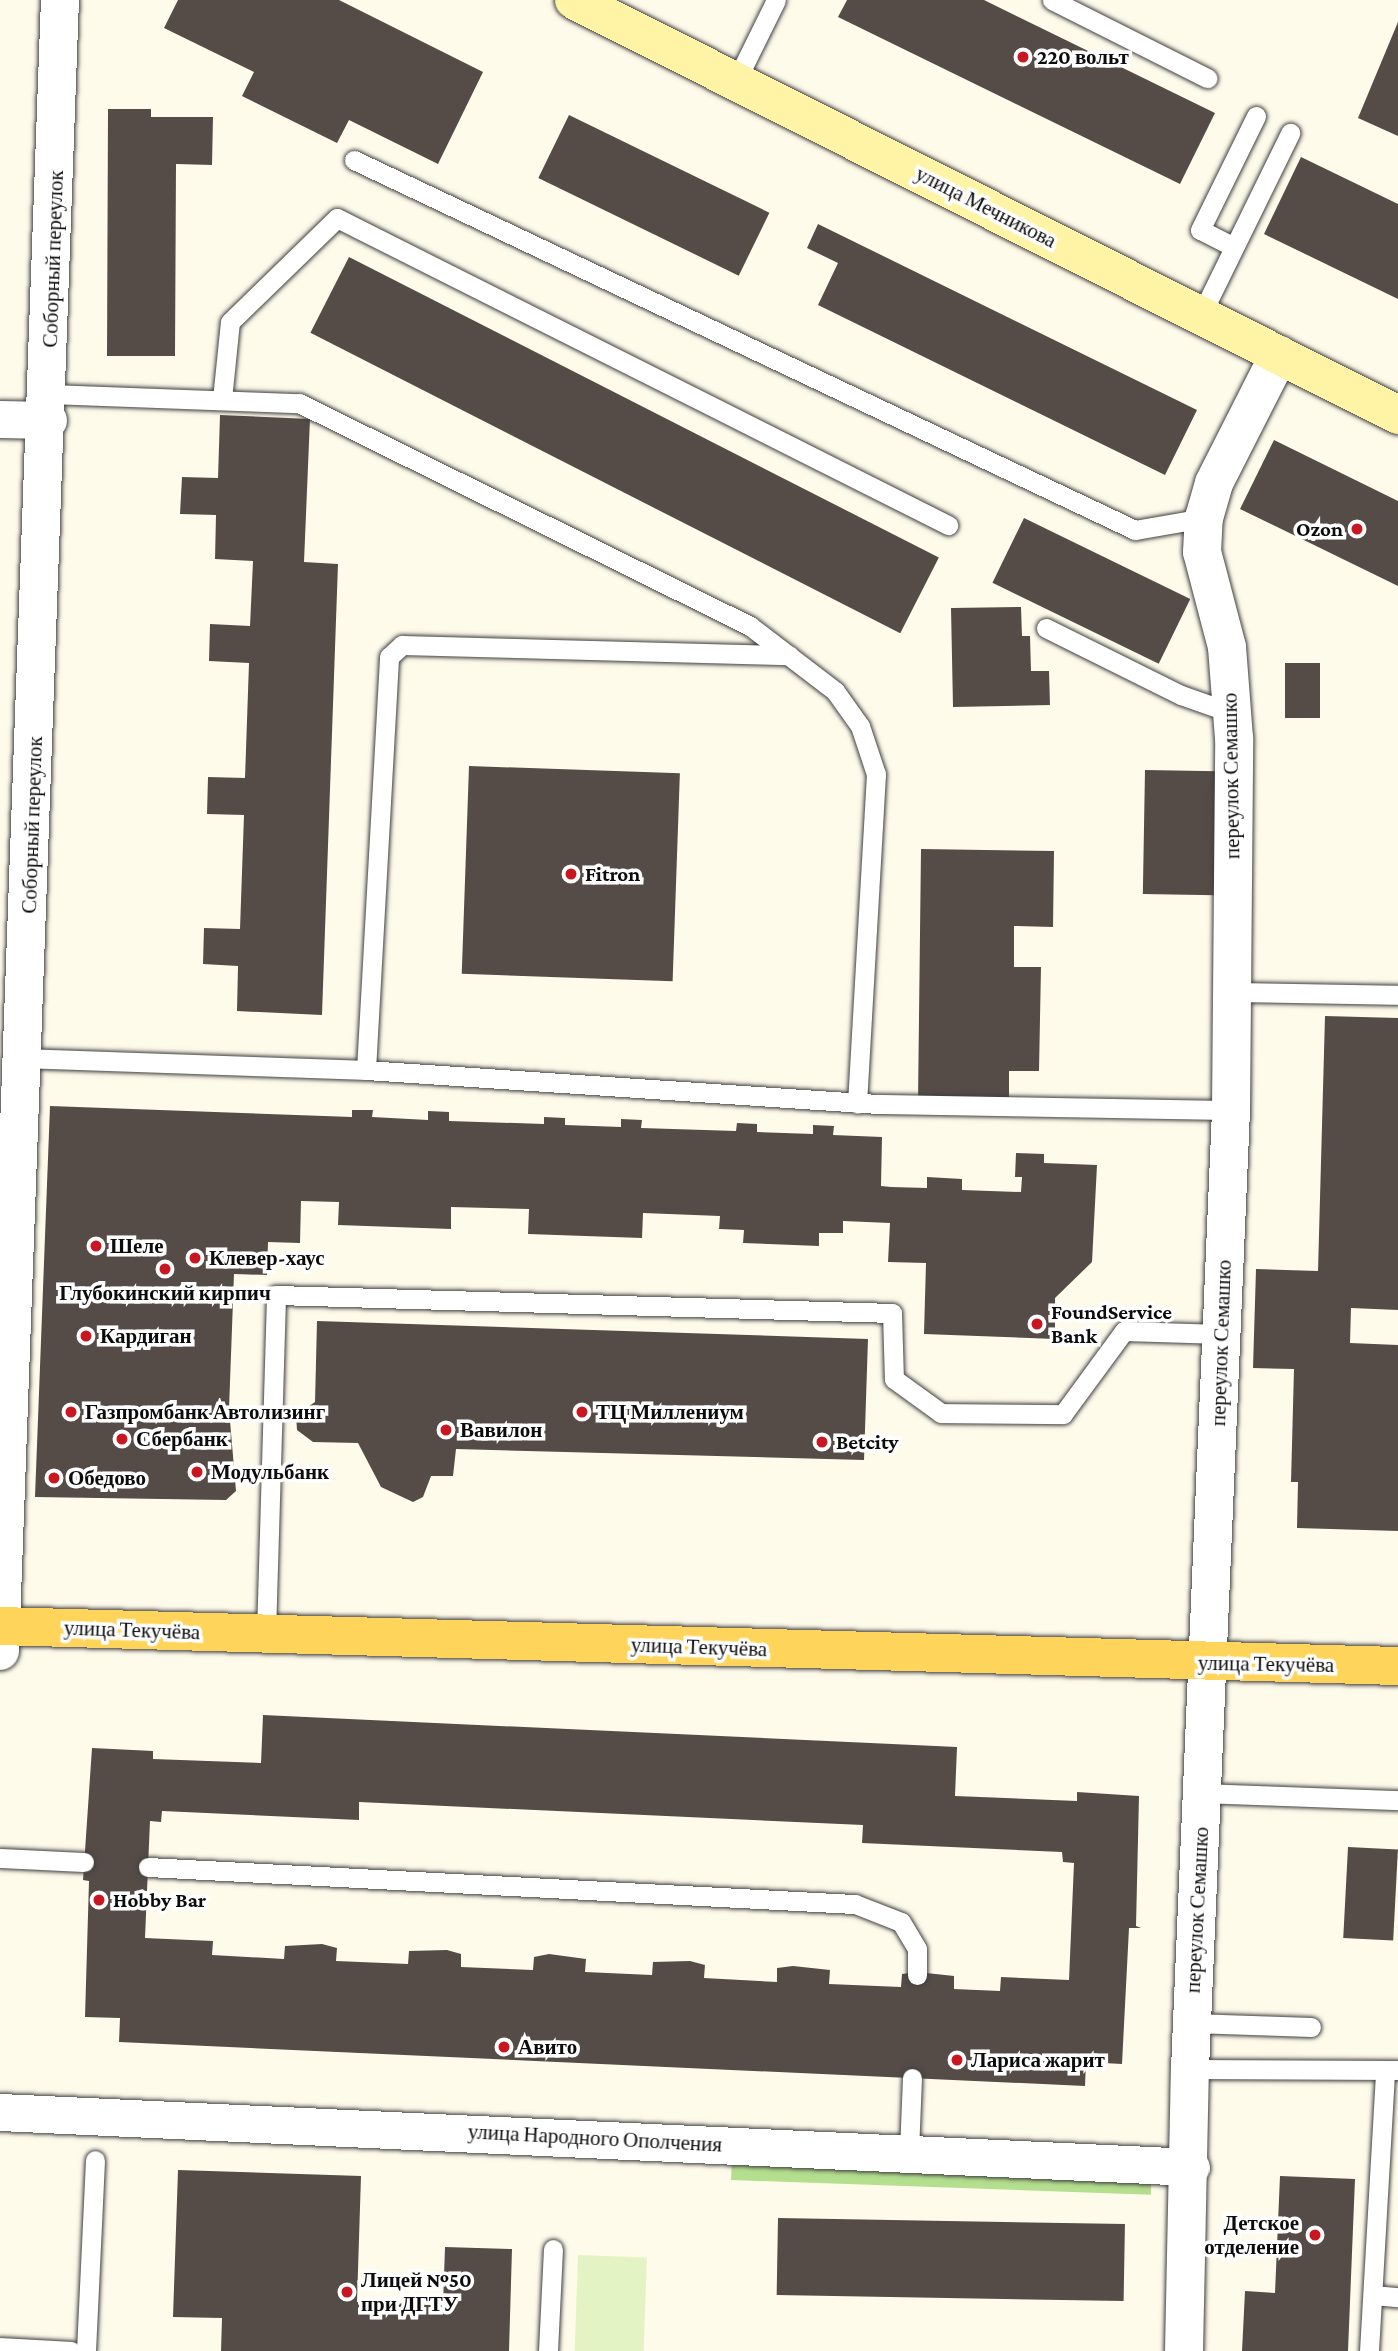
<!DOCTYPE html>
<html>
<head>
<meta charset="utf-8">
<style>
  body { margin:0 }
  #map { position:relative; width:1398px; height:2351px; overflow:hidden; background:#fffbeb; font-family:"Crimson Pro",serif }
  div>[style] { position:absolute }
  [style*='--x'] { left:calc(var(--x)*1px); top:calc(var(--y)*1px); width:calc(var(--w)*1px); rotate:calc(var(--a)*1deg) }
  .forest>* { inset:0; background:#b4df8e; transform-origin:0 0 }
  .pitch>* { inset:0; background:#e4f3c3; transform-origin:0 0 }
  .building>* { inset:0; background:#554c47; transform-origin:0 0 }
  .roads { filter:drop-shadow(0 0 2px #3f3f3f) drop-shadow(0 0 2px #3f3f3f) }
  .service>* { height:19px; margin:-9.5px; padding:0 9.5px; transform-origin:9.5px; border-radius:9.5px; background:#fff }
  .minor>* { height:37px; margin:-18.5px; padding:0 18.5px; transform-origin:18.5px; border-radius:18.5px; background:#fff }
  .tertiary>* { height:38px; margin:-19px; padding:0 19px; transform-origin:19px; border-radius:19px; background:#fff }
  .secondary>* { height:38px; margin:-19px; padding:0 19px; transform-origin:19px; border-radius:19px; background:#fff4a6 }
  .primary>* { height:38px; margin:-19px; padding:0 19px; transform-origin:19px; border-radius:19px; background:#ffd45b }
  .dots>* { width:19px; height:19px; translate:-50% -50%; box-sizing:border-box; border:4px solid #fff; border-radius:50% }
  span { translate:-50% -50%; white-space:nowrap; text-align:center; line-height:1.15; -webkit-text-stroke:7px #fff; paint-order:stroke }
  .poi-label { font-size:21px; color:#0c0c0c; font-weight:700 }
  .left { translate:0 -50%; text-align:left }
  .right { translate:-100% -50%; text-align:right }
  .street-label { font-size:21px; color:#0c0c0c }
</style>
</head>
<body>
<div id="map">
  <div class="forest">
    <i style="left:732px;top:2154px;width:420px;height:26px;rotate:2deg"></i>
  </div>
  <div class="pitch">
    <i style="left:578px;top:2255px;width:69px;height:96px;rotate:2deg"></i>
  </div>
  <div class="building">
    <i style="clip-path:polygon(178px 0,339px 0,483px 72px,438px 164px,349px 120px,337px 143px,242px 96px,254px 72px,164px 28px)"></i>
    <i style="clip-path:polygon(847px 0,984px 0,1215px 113px,1180px 184px,838px 17px)"></i>
    <i style="clip-path:polygon(1398px 22px,1398px 136px,1358px 118px)"></i>
    <i style="clip-path:polygon(108px 109px,151px 109px,151px 117px,213px 117px,212px 165px,176px 164px,175px 356px,107px 356px)"></i>
    <i style="left:569px;top:115px;width:223px;height:70px;rotate:26deg"></i>
    <i style="clip-path:polygon(1301px 157px,1398px 204px,1398px 299px,1264px 234px)"></i>
    <i style="clip-path:polygon(818px 224px,1197px 410px,1165px 475px,818px 305px,838px 263px,807px 248px)"></i>
    <i style="left:349px;top:257px;width:662px;height:85px;rotate:27deg"></i>
    <i style="clip-path:polygon(220px 415px,310px 419px,304px 562px,338px 564px,322px 1015px,237px 1011px,238px 966px,203px 964px,204px 928px,240px 929px,244px 815px,207px 814px,208px 777px,245px 778px,249px 663px,209px 661px,210px 624px,250px 626px,253px 561px,215px 559px,216px 515px,180px 514px,182px 477px,218px 478px)"></i>
    <i style="clip-path:polygon(1274px 440px,1398px 501px,1398px 586px,1240px 509px)"></i>
    <i style="left:1024px;top:518px;width:185px;height:72px;rotate:26deg"></i>
    <i style="clip-path:polygon(1021px 607px,1022px 636px,1030px 636px,1031px 671px,1049px 671px,1050px 705px,953px 707px,951px 608px)"></i>
    <i style="left:1285px;top:663px;width:35px;height:55px"></i>
    <i style="left:469px;top:766px;width:211px;height:208px;rotate:2deg"></i>
    <i style="left:1145px;top:770px;width:73px;height:124px;rotate:1deg"></i>
    <i style="clip-path:polygon(921px 849px,1054px 851px,1053px 927px,1014px 926px,1014px 967px,1041px 967px,1039px 1071px,1009px 1071px,1009px 1103px,918px 1102px)"></i>
    <i style="clip-path:polygon(1325px 1016px,1398px 1018px,1398px 1310px,1351px 1308px,1350px 1343px,1398px 1345px,1398px 1531px,1297px 1528px,1298px 1482px,1291px 1482px,1294px 1369px,1253px 1368px,1256px 1269px,1318px 1271px)"></i>
    <i style="clip-path:polygon(50px 1106px,352px 1117px,352px 1110px,373px 1110px,372px 1117px,428px 1120px,428px 1111px,449px 1112px,449px 1121px,544px 1124px,544px 1117px,565px 1118px,565px 1125px,621px 1127px,621px 1119px,642px 1120px,641px 1128px,736px 1131px,737px 1123px,757px 1124px,757px 1132px,813px 1134px,813px 1125px,834px 1126px,833px 1135px,882px 1137px,881px 1186px,891px 1187px,927px 1188px,927px 1177px,962px 1179px,962px 1190px,1021px 1192px,1022px 1177px,1015px 1177px,1016px 1153px,1044px 1154px,1044px 1163px,1097px 1165px,1092px 1262px,1055px 1298px,1055px 1339px,924px 1334px,926px 1263px,888px 1262px,890px 1223px,843px 1221px,843px 1233px,819px 1233px,819px 1246px,743px 1243px,744px 1230px,719px 1229px,720px 1216px,643px 1213px,642px 1238px,528px 1234px,529px 1209px,451px 1207px,451px 1229px,338px 1225px,339px 1202px,301px 1201px,300px 1243px,268px 1242px,267px 1275px,234px 1274px,229px 1409px,236px 1491px,226px 1500px,35px 1497px)"></i>
    <i style="clip-path:polygon(317px 1321px,868px 1339px,864px 1460px,456px 1449px,453px 1476px,431px 1476px,423px 1497px,413px 1502px,381px 1487px,358px 1443px,313px 1442px,297px 1430px,296px 1415px,315px 1402px)"></i>
    <i style="clip-path:polygon(evenodd,263px 1715px,957px 1747px,955px 1796px,1077px 1801px,1077px 1792px,1139px 1796px,1136px 1926px,1141px 1928px,1129px 1928px,1122px 2064px,1086px 2062px,1085px 2086px,119px 2042px,120px 2018px,85px 2017px,89px 1881px,83px 1880px,92px 1748px,153px 1751px,153px 1759px,261px 1763px,263px 1715px,359px 1802px,863px 1825px,862px 1843px,1062px 1852px,1063px 1862px,1074px 1863px,1069px 1980px,1001px 1977px,1000px 1991px,954px 1989px,954px 1976px,917px 1972px,902px 1974px,901px 1987px,829px 1984px,830px 1970px,793px 1966px,777px 1968px,777px 1982px,704px 1978px,705px 1965px,690px 1961px,653px 1962px,652px 1975px,585px 1972px,586px 1959px,549px 1954px,534px 1957px,533px 1970px,461px 1967px,461px 1954px,447px 1950px,409px 1951px,408px 1964px,336px 1961px,337px 1948px,322px 1944px,285px 1946px,284px 1959px,212px 1955px,213px 1941px,145px 1938px,150px 1821px,161px 1822px,162px 1811px,359px 1820px,359px 1802px)"></i>
    <i style="left:1348px;top:1847px;width:50px;height:91px;rotate:3deg"></i>
    <i style="clip-path:polygon(178px 2170px,361px 2176px,357px 2302px,443px 2305px,445px 2247px,512px 2249px,509px 2351px,221px 2351px,222px 2318px,173px 2317px)"></i>
    <i style="clip-path:polygon(1280px 2176px,1355px 2179px,1348px 2351px,1242px 2351px,1245px 2291px,1275px 2293px)"></i>
    <i style="left:778px;top:2218px;width:347px;height:77px;rotate:1deg"></i>
  </div>
  <div class="roads">
    <div class="service">
      <i style="--x:1052;--y:0;--w:174;--a:26.7"></i>
      <i style="--x:736;--y:81;--w:90;--a:-63.7"></i>
      <i style="--x:354;--y:160;--w:864;--a:25.35"></i>
      <i style="--x:1135;--y:530;--w:70;--a:-9.9"></i>
      <i style="--x:1234;--y:247;--w:38;--a:-153"></i>
      <i style="--x:1200;--y:230;--w:127;--a:-63.8"></i>
      <i style="--x:1201;--y:315;--w:203;--a:-63.9"></i>
      <i style="--x:49;--y:394;--w:250;--a:2.1"></i>
      <i style="--x:299;--y:403;--w:503;--a:26.31"></i>
      <i style="--x:750;--y:626;--w:107;--a:37.4"></i>
      <i style="--x:835;--y:691;--w:43;--a:54.5"></i>
      <i style="--x:860;--y:726;--w:51;--a:71.6"></i>
      <i style="--x:876;--y:774;--w:330;--a:93.3"></i>
      <i style="--x:222;--y:399;--w:77;--a:-84.1"></i>
      <i style="--x:230;--y:322;--w:149;--a:-44.2"></i>
      <i style="--x:337;--y:218;--w:684;--a:26.68"></i>
      <i style="--x:1046;--y:628;--w:151;--a:26.4"></i>
      <i style="--x:1181;--y:695;--w:54;--a:19.4"></i>
      <i style="--x:1232;--y:992;--w:166;--a:1"></i>
      <i style="--x:23;--y:1058;--w:343;--a:2"></i>
      <i style="--x:366;--y:1070;--w:513;--a:3.8"></i>
      <i style="--x:878;--y:1104;--w:353;--a:1"></i>
      <i style="--x:366;--y:1070;--w:414;--a:-86.8"></i>
      <i style="--x:389;--y:657;--w:18;--a:-43"></i>
      <i style="--x:402;--y:645;--w:387;--a:1.5"></i>
      <i style="--x:266;--y:1634;--w:339;--a:-88.3"></i>
      <i style="--x:276;--y:1295;--w:616;--a:1.67"></i>
      <i style="--x:892;--y:1313;--w:66;--a:88.3"></i>
      <i style="--x:894;--y:1379;--w:58;--a:35.9"></i>
      <i style="--x:941;--y:1413;--w:122;--a:0.5"></i>
      <i style="--x:1063;--y:1414;--w:103;--a:-53.7"></i>
      <i style="--x:1124;--y:1331;--w:98;--a:1.8"></i>
      <i style="--x:1203;--y:1793;--w:195;--a:2.1"></i>
      <i style="--x:0;--y:1858;--w:84;--a:2.7"></i>
      <i style="--x:148;--y:1867;--w:708;--a:3"></i>
      <i style="--x:855;--y:1904;--w:49;--a:21.4"></i>
      <i style="--x:901;--y:1922;--w:31;--a:59"></i>
      <i style="--x:917;--y:1949;--w:26;--a:90"></i>
      <i style="--x:1192;--y:2023;--w:119;--a:1.9"></i>
      <i style="--x:1190;--y:2069;--w:207;--a:0.3"></i>
      <i style="--x:909;--y:2152;--w:74;--a:-87.7"></i>
      <i style="--x:1373;--y:2295;--w:25;--a:5"></i>
      <i style="--x:0;--y:2347;--w:71;--a:3.2"></i>
      <i style="--x:86;--y:2351;--w:191;--a:-87.3"></i>
      <i style="--x:548;--y:2351;--w:102;--a:-87.2"></i>
      <i style="--x:1369;--y:2351;--w:281;--a:-86.7"></i>
    </div>
    <div class="minor">
      <i style="--x:0;--y:419;--w:48;--a:1.2"></i>
      <i style="--x:0;--y:2112;--w:1192;--a:2.64"></i>
    </div>
    <div class="tertiary">
      <i style="--x:0;--y:1651;--w:1652;--a:-87.92"></i>
      <i style="--x:1184;--y:2351;--w:282;--a:-88.8"></i>
      <i style="--x:1190;--y:2069;--w:960;--a:-87.55"></i>
      <i style="--x:1231;--y:1110;--w:372;--a:-89.5"></i>
      <i style="--x:1234;--y:738;--w:91;--a:-94.4"></i>
      <i style="--x:1227;--y:647;--w:98;--a:-104.7"></i>
      <i style="--x:1202;--y:552;--w:34;--a:-87"></i>
      <i style="--x:1204;--y:518;--w:36;--a:-74"></i>
      <i style="--x:1214;--y:483;--w:144;--a:-63.1"></i>
    </div>
    <div class="secondary">
      <i style="--x:574;--y:0;--w:923;--a:26.73"></i>
    </div>
    <div class="primary">
      <i style="--x:0;--y:1626;--w:1399;--a:1.64"></i>
    </div>
  </div>
  <div class="dots">
    <i style="left:1023px;top:57px;background:#c91722"></i>
    <i style="left:1357px;top:529px;background:#c91722"></i>
    <i style="left:571px;top:874px;background:#c91722"></i>
    <i style="left:96px;top:1246px;background:#c91722"></i>
    <i style="left:195px;top:1258px;background:#c91722"></i>
    <i style="left:165px;top:1269px;background:#c91722"></i>
    <i style="left:1037px;top:1324px;background:#c91722"></i>
    <i style="left:86px;top:1336px;background:#c91722"></i>
    <i style="left:71px;top:1412px;background:#c91722"></i>
    <i style="left:582px;top:1412px;background:#c91722"></i>
    <i style="left:446px;top:1430px;background:#c91722"></i>
    <i style="left:122px;top:1439px;background:#c91722"></i>
    <i style="left:822px;top:1442px;background:#c91722"></i>
    <i style="left:197px;top:1472px;background:#c91722"></i>
    <i style="left:54px;top:1478px;background:#c91722"></i>
    <i style="left:99px;top:1900px;background:#c91722"></i>
    <i style="left:504px;top:2047px;background:#c91722"></i>
    <i style="left:957px;top:2060px;background:#c91722"></i>
    <i style="left:1315px;top:2235px;background:#c91722"></i>
    <i style="left:347px;top:2292px;background:#c91722"></i>
  </div>
  <div class="poi-label">
    <span class="left" style="left:1037px;top:57px">220 вольт</span>
    <span class="right" style="left:1343px;top:529px">Ozon</span>
    <span class="left" style="left:585px;top:874px">Fitron</span>
    <span class="left" style="left:110px;top:1246px">Шеле</span>
    <span class="left" style="left:209px;top:1258px">Клевер-хаус</span>
    <span style="left:165px;top:1293px">Глубокинский кирпич</span>
    <span class="left" style="left:1051px;top:1324px">FoundService<br>Bank</span>
    <span class="left" style="left:100px;top:1336px">Кардиган</span>
    <span class="left" style="left:85px;top:1412px">Газпромбанк Автолизинг</span>
    <span class="left" style="left:596px;top:1412px">ТЦ Миллениум</span>
    <span class="left" style="left:460px;top:1430px">Вавилон</span>
    <span class="left" style="left:136px;top:1439px">Сбербанк</span>
    <span class="left" style="left:836px;top:1442px">Betcity</span>
    <span class="left" style="left:211px;top:1472px">Модульбанк</span>
    <span class="left" style="left:68px;top:1478px">Обедово</span>
    <span class="left" style="left:113px;top:1900px">Hobby Bar</span>
    <span class="left" style="left:518px;top:2047px">Авито</span>
    <span class="left" style="left:971px;top:2060px">Лариса жарит</span>
    <span class="right" style="left:1299px;top:2235px">Детское<br>отделение</span>
    <span class="left" style="left:361px;top:2292px">Лицей №50<br>при ДГТУ</span>
  </div>
  <div class="street-label">
    <span style="left:986px;top:207px;rotate:27deg">улица Мечникова</span>
    <span style="left:53px;top:259px;rotate:-88deg">Соборный переулок</span>
    <span style="left:1231px;top:776px;rotate:-91deg">переулок Семашко</span>
    <span style="left:32px;top:825px;rotate:-88deg">Соборный переулок</span>
    <span style="left:1221px;top:1343px;rotate:-88deg">переулок Семашко</span>
    <span style="left:132px;top:1630px;rotate:2deg">улица Текучёва</span>
    <span style="left:699px;top:1647px;rotate:2deg">улица Текучёва</span>
    <span style="left:1266px;top:1664px;rotate:1deg">улица Текучёва</span>
    <span style="left:1197px;top:1910px;rotate:-87deg">переулок Семашко</span>
    <span style="left:595px;top:2138px;rotate:3deg">улица Народного Ополчения</span>
  </div>
</div>
</body>
</html>
